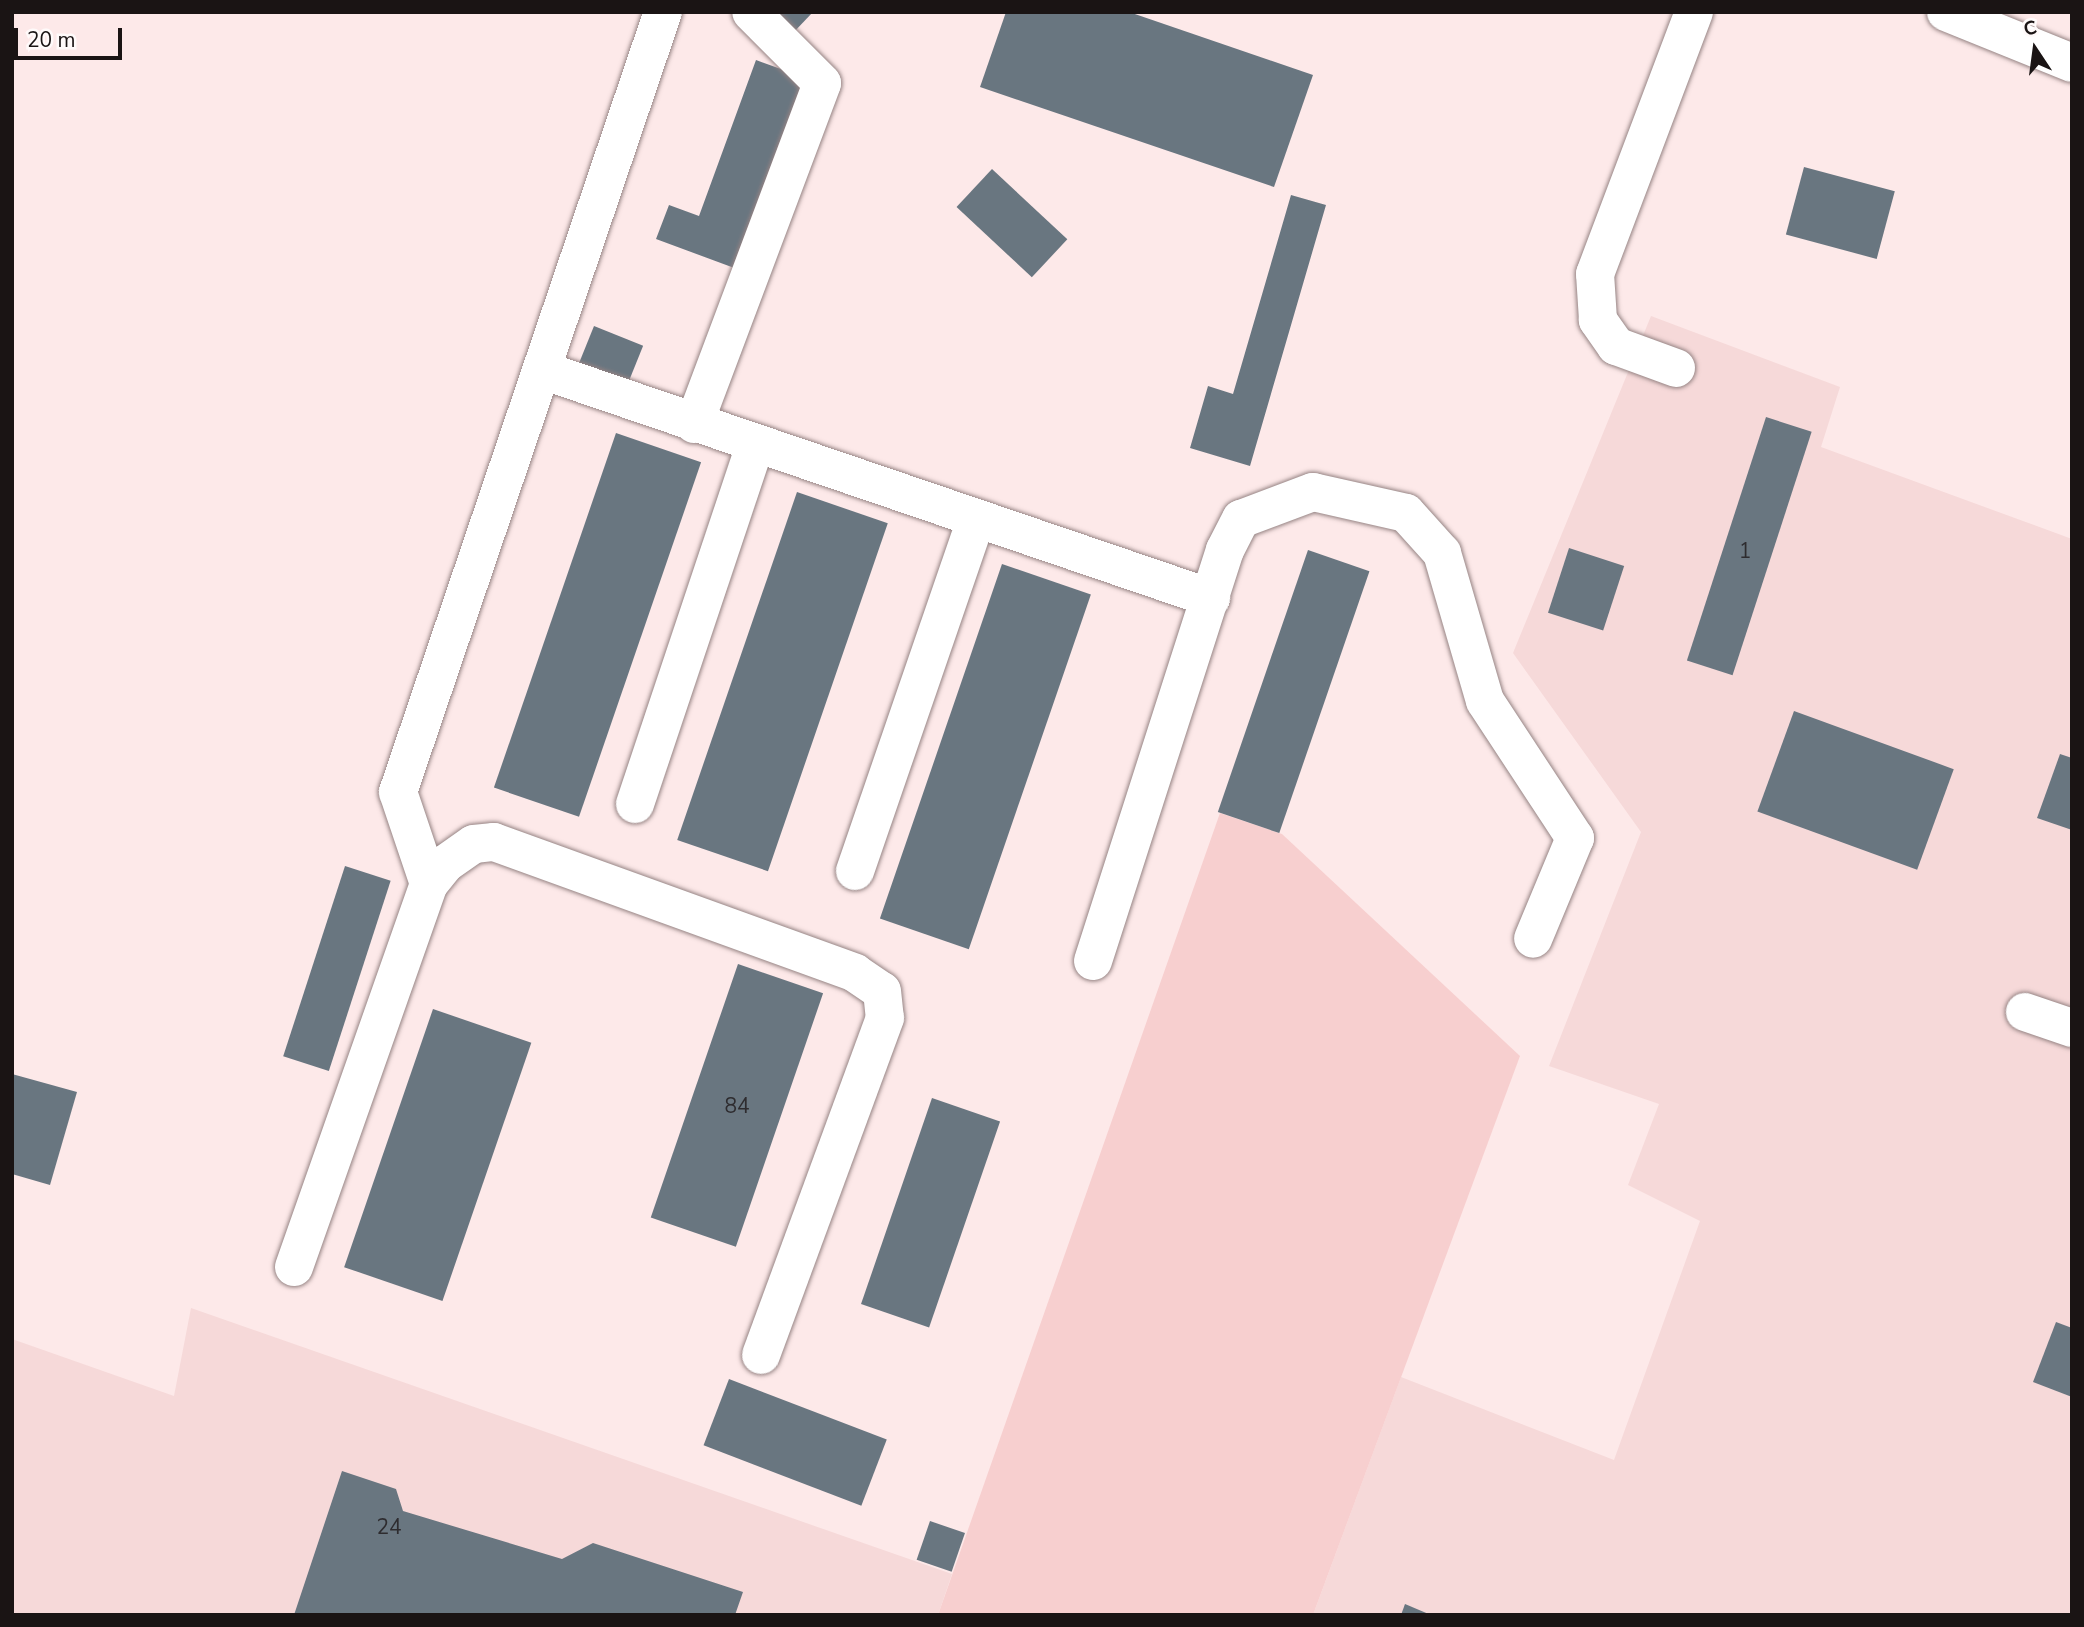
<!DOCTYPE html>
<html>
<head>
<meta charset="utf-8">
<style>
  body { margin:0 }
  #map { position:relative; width:2084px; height:1627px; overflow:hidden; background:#fde9e9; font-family:"Nunito Sans",sans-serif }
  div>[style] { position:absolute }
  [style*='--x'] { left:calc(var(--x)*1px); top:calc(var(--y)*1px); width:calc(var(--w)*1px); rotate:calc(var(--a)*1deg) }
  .built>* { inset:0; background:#f6d9d9 }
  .green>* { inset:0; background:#f7cfcf }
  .building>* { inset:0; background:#697680; transform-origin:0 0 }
  .roads { filter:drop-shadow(0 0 2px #968484) drop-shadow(0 0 2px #968484) }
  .minor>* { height:38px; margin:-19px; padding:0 19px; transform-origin:19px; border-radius:19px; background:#fff }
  span { translate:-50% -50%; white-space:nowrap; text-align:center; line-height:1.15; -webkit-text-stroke:6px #fffafa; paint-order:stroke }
  .number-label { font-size:21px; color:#2e2c2f }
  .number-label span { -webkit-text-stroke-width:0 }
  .frame { position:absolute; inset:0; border:14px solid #1a1414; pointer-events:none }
  .north { position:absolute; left:2000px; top:14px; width:70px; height:70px; -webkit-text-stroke:5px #fffafa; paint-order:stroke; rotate:347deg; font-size:19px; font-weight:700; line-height:28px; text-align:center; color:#1a1414 }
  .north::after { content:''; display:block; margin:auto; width:24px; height:32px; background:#1a1414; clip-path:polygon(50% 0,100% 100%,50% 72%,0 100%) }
  .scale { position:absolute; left:14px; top:28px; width:108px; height:32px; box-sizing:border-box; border:4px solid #1a1414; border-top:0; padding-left:9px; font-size:21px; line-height:24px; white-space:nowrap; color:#1a1414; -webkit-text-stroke:5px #fffafa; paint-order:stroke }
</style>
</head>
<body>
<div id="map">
  <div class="built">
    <i style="clip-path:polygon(1651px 316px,1840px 387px,1821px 447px,2072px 539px,2072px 1615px,1313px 1615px,1401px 1377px,1614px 1460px,1700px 1221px,1628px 1185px,1659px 1104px,1549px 1066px,1641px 832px,1513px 653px)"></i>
    <i style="clip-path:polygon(191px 1308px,952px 1574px,938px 1615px,12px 1615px,12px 1339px,174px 1396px)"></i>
  </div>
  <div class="green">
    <i style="clip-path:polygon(1220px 813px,1282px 834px,1520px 1056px,1313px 1615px,938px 1615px)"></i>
  </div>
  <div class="building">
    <i style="clip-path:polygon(771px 12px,813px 12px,793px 33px)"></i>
    <i style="clip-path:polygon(1006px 12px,1129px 12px,1313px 75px,1274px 187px,980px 87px)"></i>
    <i style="clip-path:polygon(756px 60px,806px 78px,737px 269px,656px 239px,669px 205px,699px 216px)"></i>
    <i style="left:1804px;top:167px;width:94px;height:70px;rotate:15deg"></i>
    <i style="left:992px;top:169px;width:103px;height:52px;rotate:43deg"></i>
    <i style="clip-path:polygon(1291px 195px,1326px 205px,1250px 466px,1190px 448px,1208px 386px,1233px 394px)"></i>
    <i style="left:594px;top:326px;width:53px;height:46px;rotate:22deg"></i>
    <i style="left:1766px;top:417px;width:48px;height:256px;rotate:18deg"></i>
    <i style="left:616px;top:433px;width:90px;height:375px;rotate:19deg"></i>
    <i style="left:797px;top:492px;width:96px;height:368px;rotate:19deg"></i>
    <i style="left:1569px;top:548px;width:58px;height:68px;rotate:18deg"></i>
    <i style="left:1308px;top:550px;width:65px;height:277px;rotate:19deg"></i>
    <i style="left:1002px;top:564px;width:94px;height:375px;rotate:19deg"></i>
    <i style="left:1794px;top:711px;width:170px;height:107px;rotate:20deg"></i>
    <i style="clip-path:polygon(2060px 754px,2072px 758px,2072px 830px,2037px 818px)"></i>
    <i style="left:345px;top:866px;width:48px;height:200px;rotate:18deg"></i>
    <i style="left:738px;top:964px;width:90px;height:268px;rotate:19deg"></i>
    <i style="left:433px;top:1009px;width:104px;height:273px;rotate:19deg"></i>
    <i style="clip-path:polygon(12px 1074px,77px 1092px,50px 1185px,12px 1174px)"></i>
    <i style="left:932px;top:1098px;width:72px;height:218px;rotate:19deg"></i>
    <i style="clip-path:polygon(2056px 1322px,2072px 1328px,2072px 1397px,2033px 1382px)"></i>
    <i style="left:729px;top:1379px;width:169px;height:71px;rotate:21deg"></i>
    <i style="clip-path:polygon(342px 1471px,396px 1489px,403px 1511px,562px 1559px,593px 1543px,743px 1592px,735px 1615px,294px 1615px)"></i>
    <i style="left:930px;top:1521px;width:37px;height:41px;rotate:19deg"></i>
    <i style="clip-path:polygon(1405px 1604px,1431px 1615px,1401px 1615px)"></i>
  </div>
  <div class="roads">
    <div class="minor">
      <i style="--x:1946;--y:12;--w:136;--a:22"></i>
      <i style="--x:1676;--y:368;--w:64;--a:-159.9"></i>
      <i style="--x:1616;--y:346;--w:32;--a:-125"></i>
      <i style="--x:1598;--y:320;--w:46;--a:-93.7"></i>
      <i style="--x:1595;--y:274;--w:280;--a:-69.3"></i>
      <i style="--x:542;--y:370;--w:707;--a:18.82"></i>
      <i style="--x:694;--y:424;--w:364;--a:-69.4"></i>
      <i style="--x:822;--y:83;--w:100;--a:-135"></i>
      <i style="--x:635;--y:804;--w:379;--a:-71.5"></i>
      <i style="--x:855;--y:871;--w:371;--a:-71"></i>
      <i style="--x:429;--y:884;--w:26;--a:-51"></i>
      <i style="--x:445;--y:864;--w:35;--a:-35"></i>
      <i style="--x:474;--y:844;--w:20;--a:-6"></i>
      <i style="--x:494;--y:842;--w:384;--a:19.9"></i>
      <i style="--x:855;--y:973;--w:32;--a:34"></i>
      <i style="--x:882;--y:991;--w:27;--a:84"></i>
      <i style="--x:885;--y:1018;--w:359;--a:110.2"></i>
      <i style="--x:1093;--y:961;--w:432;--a:-72.2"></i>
      <i style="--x:1225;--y:550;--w:35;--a:-63"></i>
      <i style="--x:1241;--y:519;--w:77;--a:-20.6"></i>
      <i style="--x:1313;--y:492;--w:95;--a:12.7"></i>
      <i style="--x:1406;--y:513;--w:54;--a:48"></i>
      <i style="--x:1442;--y:553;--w:154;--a:73.8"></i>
      <i style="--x:1485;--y:701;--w:164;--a:56.7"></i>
      <i style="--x:1575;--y:838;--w:109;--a:112.6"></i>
      <i style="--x:2025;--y:1012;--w:50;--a:18.8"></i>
      <i style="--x:294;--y:1267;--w:406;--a:-70.6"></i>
      <i style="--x:429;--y:884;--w:97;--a:-108.6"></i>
      <i style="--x:398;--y:792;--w:824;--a:-71.24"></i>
    </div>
  </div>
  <div class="number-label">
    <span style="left:1745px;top:551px">1</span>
    <span style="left:737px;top:1106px">84</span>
    <span style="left:389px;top:1527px">24</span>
  </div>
  <div class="frame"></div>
  <div class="north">С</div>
  <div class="scale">20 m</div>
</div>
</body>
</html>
